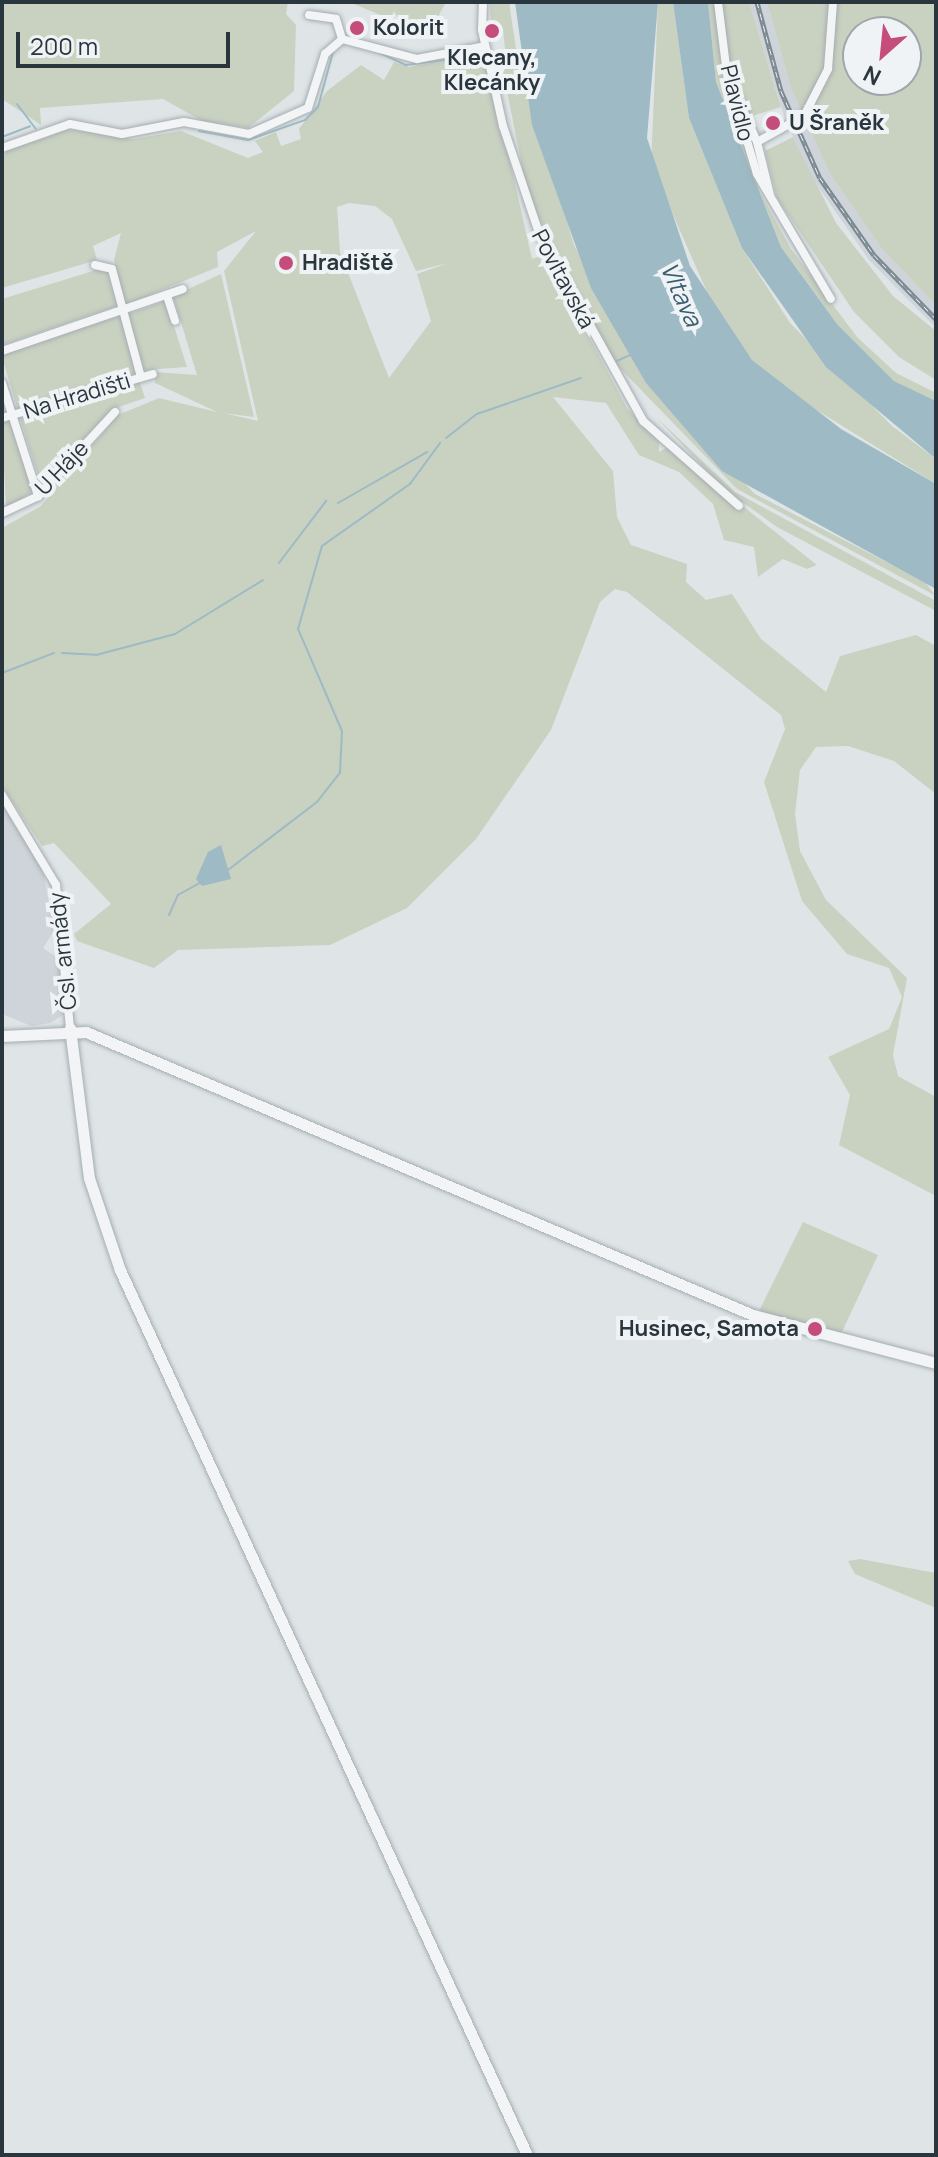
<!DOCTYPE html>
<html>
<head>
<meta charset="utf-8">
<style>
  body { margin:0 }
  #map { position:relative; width:938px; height:2157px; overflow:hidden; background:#dfe5e7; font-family:Manrope,sans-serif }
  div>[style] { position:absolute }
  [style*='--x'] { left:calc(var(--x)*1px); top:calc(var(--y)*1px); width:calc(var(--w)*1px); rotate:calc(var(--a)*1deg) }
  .built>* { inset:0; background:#ced4d9 }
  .green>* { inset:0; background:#c9d1c1; transform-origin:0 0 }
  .water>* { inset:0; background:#9dbac5 }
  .stream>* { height:2px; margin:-1px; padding:0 1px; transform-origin:1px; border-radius:1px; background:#9dbac5 }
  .roads { filter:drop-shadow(0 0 2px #a5adb1) drop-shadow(0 0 2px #a5adb1) }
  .minor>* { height:8px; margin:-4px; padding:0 4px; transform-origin:4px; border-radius:4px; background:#f2f4f6 }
  .tertiary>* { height:11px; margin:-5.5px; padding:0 5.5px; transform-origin:5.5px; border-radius:5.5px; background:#f2f4f6 }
  .rail>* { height:5px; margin-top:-2.5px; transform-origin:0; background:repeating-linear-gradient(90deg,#eff3f5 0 6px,#7a8890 0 12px); box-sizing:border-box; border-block:2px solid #7a8890 }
  .dots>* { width:22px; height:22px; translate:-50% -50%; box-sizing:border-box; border:4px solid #eff3f5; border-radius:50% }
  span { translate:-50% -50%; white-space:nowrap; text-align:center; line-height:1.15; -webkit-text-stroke:8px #eff3f5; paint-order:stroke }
  .poi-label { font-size:22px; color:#29363d; font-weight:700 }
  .left { translate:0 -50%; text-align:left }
  .right { translate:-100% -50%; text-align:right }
  .street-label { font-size:22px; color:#29363d }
  .water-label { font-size:24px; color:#375d6e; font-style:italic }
  .frame { position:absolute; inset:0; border:4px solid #29363d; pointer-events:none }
  .north { position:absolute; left:842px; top:16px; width:80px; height:80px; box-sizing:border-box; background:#eff3f5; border:2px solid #a0a7ab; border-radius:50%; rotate:207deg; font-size:22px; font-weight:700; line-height:32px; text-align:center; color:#29363d }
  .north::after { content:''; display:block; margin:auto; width:28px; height:36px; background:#c44d7c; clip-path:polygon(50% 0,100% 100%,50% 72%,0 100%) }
  .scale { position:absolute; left:16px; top:32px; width:214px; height:36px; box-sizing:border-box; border:4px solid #29363d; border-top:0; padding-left:10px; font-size:24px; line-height:28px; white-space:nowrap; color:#29363d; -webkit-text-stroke:6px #eff3f5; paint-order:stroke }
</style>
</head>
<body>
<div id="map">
  <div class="built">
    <i style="clip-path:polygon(749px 2px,767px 2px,791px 88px,830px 174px,882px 249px,936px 305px,936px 328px,869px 260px,815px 182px,786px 122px)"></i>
    <i style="clip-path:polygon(2px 801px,40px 855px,54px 931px,43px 948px,58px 958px,65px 1014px,50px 1023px,31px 1026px,2px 1014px)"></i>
  </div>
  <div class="green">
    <i style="clip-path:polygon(2px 2px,288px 2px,286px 14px,296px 25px,294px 91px,248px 128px,202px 121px,163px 99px,40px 108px,41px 125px,2px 99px)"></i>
    <i style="clip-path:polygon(349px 2px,446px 2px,434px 24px,405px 30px,394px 11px,390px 19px)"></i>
    <i style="clip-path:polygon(490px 2px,509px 2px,516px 49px,505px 49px,503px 29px,491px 30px)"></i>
    <i style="clip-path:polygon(658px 2px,673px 2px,689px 118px,742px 248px,790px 323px,892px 426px,936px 459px,936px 484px,794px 396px,752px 360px,715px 310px,651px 165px)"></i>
    <i style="clip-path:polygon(708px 2px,715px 2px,726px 87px,760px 192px,791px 249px,857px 337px,896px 373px,936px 393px,936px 401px,894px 381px,837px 324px,781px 247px,716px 82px)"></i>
    <i style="clip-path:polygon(721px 2px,749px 2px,781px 107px,752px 116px,756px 131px,730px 81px)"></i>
    <i style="clip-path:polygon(evenodd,767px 2px,936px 2px,936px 305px,882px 249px,830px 174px,791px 88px,767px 2px,858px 32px,906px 32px,906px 80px,858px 80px,858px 32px)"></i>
    <i style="clip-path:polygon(516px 53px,574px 245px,646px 383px,755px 494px,925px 582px,936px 596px,737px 489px,614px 362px,529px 200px,503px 72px,506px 56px)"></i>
    <i style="clip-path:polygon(evenodd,468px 56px,488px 64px,532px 259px,545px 255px,627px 408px,659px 442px,659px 452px,668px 447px,817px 565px,807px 569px,783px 559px,758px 577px,754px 547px,724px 540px,713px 504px,679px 472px,639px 455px,606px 403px,553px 397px,613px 471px,617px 517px,631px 545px,687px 564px,686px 582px,706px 600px,732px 594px,761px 639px,826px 692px,840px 656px,916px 635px,936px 646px,936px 794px,894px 761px,848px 746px,816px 747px,800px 770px,795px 814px,800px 851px,826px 900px,907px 978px,893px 1055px,898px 1076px,936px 1097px,936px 1196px,839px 1145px,850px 1095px,828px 1057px,889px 1029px,902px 997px,889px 968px,847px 954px,802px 901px,764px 782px,785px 729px,781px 715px,627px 592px,615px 589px,600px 602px,551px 730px,476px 839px,407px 908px,330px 945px,178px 950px,154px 968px,77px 941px,74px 934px,111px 904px,54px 843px,42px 846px,2px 786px,2px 528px,41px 506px,118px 415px,159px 398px,217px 412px,155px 383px,154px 372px,197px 375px,173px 296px,221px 274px,254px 417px,223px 413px,258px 421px,224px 271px,256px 231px,217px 252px,218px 267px,125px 305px,114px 260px,121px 233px,93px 246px,97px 260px,2px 288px,2px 159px,10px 145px,66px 129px,133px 139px,181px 131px,248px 158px,263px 152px,255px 141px,276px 132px,281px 146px,301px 139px,299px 129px,327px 91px,361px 65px,384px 80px,394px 62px,409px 67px,468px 56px,349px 203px,375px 206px,392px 219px,416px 271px,448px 263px,417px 274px,431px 321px,389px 378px,340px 252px,337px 207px,349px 203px)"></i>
    <i style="clip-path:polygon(793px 137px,836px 223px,893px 296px,936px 331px,936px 380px,899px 357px,854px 312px,777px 198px,765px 151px)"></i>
    <i style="clip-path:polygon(106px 267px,117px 306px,2px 345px,2px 299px)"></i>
    <i style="clip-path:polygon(166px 301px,187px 367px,143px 370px,128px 314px)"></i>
    <i style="left:120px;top:316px;width:59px;height:125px;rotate:73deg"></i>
    <i style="clip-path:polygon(139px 380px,145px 398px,113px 409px,40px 482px,20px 418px)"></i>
    <i style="clip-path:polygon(656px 417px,735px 492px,936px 601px,936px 611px,777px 527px,723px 488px)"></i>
    <i style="clip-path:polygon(11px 420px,33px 491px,6px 509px,2px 423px)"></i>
    <i style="clip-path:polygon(803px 1222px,878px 1255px,841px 1334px,759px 1311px)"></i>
    <i style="clip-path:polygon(860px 1559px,936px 1573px,936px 1608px,855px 1574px,848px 1561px)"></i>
  </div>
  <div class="water">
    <i style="clip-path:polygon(515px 2px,658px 2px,647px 138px,690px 266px,752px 360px,841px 429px,936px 484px,936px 589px,722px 471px,646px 383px,591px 288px,532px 125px)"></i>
    <i style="clip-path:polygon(673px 2px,708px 2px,716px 82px,781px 247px,837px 324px,894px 381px,936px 401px,936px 459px,826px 367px,742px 248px,689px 118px)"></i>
    <i style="clip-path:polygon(221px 845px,231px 879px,202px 886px,196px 879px,208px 852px)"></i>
  </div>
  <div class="stream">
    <i style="--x:514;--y:52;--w:11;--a:-5"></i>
    <i style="--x:380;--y:53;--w:29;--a:25"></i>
    <i style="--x:406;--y:65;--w:54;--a:-7.4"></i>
    <i style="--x:17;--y:104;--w:31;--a:53"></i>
    <i style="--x:199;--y:131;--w:50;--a:10.4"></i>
    <i style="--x:248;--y:140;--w:60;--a:-19.3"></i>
    <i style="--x:305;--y:120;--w:18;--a:-45"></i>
    <i style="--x:318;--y:107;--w:57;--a:-74.7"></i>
    <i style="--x:2;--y:137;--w:30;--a:-21"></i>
    <i style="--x:617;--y:361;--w:14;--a:-25"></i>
    <i style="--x:446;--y:438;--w:39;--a:-38"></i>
    <i style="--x:477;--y:414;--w:110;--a:-19.1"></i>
    <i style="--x:338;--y:503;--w:103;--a:-29.8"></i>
    <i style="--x:279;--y:563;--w:78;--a:-52.8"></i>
    <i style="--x:62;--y:653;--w:34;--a:3"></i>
    <i style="--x:96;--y:655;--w:82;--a:-14.9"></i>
    <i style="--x:175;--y:634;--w:103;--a:-31.5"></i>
    <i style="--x:2;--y:673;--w:56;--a:-21"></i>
    <i style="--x:228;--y:870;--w:112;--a:-37.4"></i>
    <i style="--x:317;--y:802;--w:37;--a:-52"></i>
    <i style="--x:340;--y:773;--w:42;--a:-87.3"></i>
    <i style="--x:342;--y:731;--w:111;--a:-113.3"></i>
    <i style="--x:298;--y:629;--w:86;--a:-73.9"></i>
    <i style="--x:322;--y:546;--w:108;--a:-35.2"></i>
    <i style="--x:410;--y:484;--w:51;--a:-53.8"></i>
    <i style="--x:169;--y:915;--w:22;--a:-66"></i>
    <i style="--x:178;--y:895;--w:25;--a:-29"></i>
  </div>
  <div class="roads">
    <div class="minor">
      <i style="--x:483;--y:2;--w:28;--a:92"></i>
      <i style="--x:482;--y:30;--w:98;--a:77.7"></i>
      <i style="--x:503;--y:126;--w:113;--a:71.4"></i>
      <i style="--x:539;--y:233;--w:215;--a:61"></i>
      <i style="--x:643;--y:421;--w:128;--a:41.5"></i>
      <i style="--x:718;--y:2;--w:73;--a:82.9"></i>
      <i style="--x:727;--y:74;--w:104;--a:73.3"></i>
      <i style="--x:757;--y:174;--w:145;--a:59.4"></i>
      <i style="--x:309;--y:15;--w:27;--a:8"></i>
      <i style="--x:336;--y:19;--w:21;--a:73"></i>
      <i style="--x:735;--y:91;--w:56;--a:66.7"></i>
      <i style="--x:757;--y:142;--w:54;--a:-29"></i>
      <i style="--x:804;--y:116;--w:53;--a:-62.9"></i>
      <i style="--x:828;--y:69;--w:67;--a:-85.7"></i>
      <i style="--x:757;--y:142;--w:55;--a:76.2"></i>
      <i style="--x:2;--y:148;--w:72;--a:-19.4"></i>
      <i style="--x:70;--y:124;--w:53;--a:10.9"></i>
      <i style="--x:122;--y:134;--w:63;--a:-11"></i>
      <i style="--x:184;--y:122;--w:66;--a:10.5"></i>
      <i style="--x:249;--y:134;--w:64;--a:-23.8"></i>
      <i style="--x:308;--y:108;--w:57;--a:-72.5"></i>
      <i style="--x:325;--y:54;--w:23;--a:-41"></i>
      <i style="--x:342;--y:39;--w:78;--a:14.9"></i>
      <i style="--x:417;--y:59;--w:69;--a:-10.8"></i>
      <i style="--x:95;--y:265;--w:17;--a:13"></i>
      <i style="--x:112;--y:269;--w:112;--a:75"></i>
      <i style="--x:167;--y:296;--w:26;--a:72"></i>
      <i style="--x:2;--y:351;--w:191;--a:-18.9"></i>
      <i style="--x:2;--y:383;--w:119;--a:72.3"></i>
      <i style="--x:2;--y:418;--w:157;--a:-16.2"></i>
      <i style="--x:2;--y:513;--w:40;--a:-25"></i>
      <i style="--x:38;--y:496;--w:114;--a:-47.5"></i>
      <i style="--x:2;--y:795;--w:105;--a:59"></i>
      <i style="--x:56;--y:885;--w:144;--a:84.4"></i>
    </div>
    <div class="tertiary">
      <i style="--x:70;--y:1028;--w:151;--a:82.8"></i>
      <i style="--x:89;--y:1178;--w:97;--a:71.4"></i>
      <i style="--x:120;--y:1270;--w:974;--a:65.3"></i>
      <i style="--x:2;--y:1036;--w:84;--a:-2.7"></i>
      <i style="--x:86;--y:1032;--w:725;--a:22.99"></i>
      <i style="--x:753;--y:1315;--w:189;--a:14.7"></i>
    </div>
  </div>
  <div class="rail">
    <i style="--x:757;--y:2;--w:92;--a:74.9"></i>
    <i style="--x:781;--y:91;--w:95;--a:65.9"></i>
    <i style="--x:820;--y:178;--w:94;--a:55"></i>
    <i style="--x:874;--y:255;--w:89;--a:45.9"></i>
  </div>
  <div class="dots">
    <i style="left:357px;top:28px;background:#c44d7c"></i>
    <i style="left:492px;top:31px;background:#c44d7c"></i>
    <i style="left:773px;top:123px;background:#c44d7c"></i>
    <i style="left:286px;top:263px;background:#c44d7c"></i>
    <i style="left:815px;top:1329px;background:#c44d7c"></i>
  </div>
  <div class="poi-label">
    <span class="left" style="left:373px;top:28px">Kolorit</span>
    <span style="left:492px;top:70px">Klecany,<br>Klecánky</span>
    <span class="left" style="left:789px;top:123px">U Šraněk</span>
    <span class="left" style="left:302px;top:263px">Hradiště</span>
    <span class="right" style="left:799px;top:1329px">Husinec, Samota</span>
  </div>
  <div class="street-label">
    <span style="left:737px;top:103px;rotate:76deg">Plavidlo</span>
    <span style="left:563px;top:279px;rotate:62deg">Povltavská</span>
    <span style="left:77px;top:396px;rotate:-17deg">Na Hradišti</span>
    <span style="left:62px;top:468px;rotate:-46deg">U Háje</span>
    <span style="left:63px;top:951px;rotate:-96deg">Čsl. armády</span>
  </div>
  <div class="water-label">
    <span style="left:682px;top:294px;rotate:66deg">Vltava</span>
  </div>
  <div class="frame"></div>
  <div class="north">N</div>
  <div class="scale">200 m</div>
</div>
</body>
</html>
